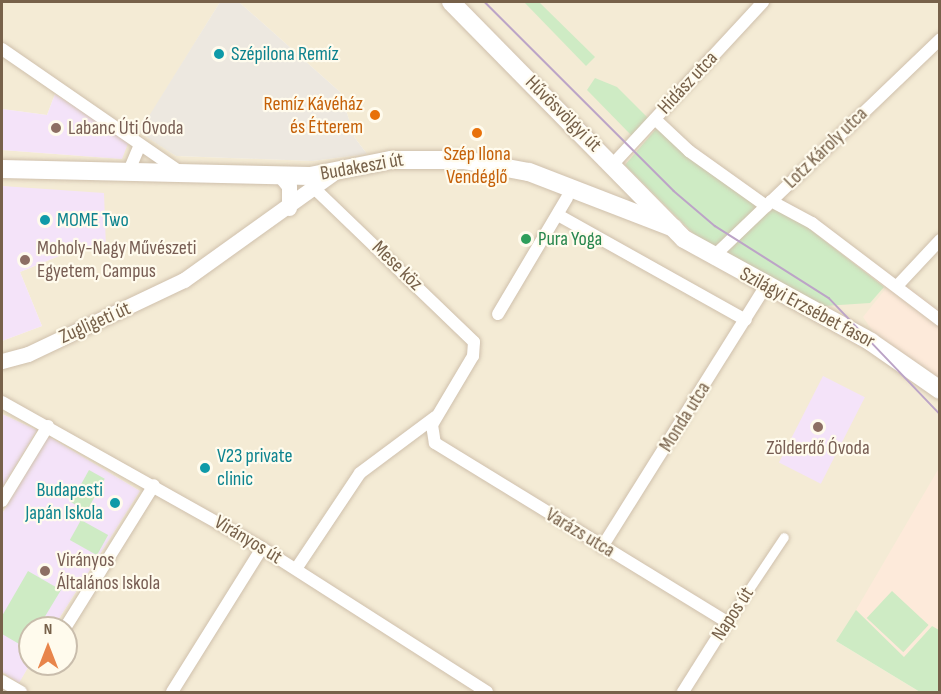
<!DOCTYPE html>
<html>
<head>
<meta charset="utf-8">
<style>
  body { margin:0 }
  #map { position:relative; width:941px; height:694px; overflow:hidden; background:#fdf7e7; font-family:"Sofia Sans Condensed",sans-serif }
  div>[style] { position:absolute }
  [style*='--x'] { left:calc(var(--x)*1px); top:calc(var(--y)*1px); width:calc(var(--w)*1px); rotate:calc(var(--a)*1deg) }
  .residential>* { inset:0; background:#f4ebd5 }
  .commercial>* { inset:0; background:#fdeada }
  .industrial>* { inset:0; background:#ede8e0 }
  .education>* { inset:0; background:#f4e3f9; transform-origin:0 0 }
  .green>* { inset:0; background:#ceebc4; transform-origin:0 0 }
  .roads { filter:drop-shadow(0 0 2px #cfc0ac) drop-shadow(0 0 2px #cfc0ac) }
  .pedestrian>* { height:9px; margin:-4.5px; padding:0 4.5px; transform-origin:4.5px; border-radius:4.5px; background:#fff }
  .minor>* { height:12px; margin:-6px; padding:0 6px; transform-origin:6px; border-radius:6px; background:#fff }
  .tertiary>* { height:15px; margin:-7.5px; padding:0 7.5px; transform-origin:7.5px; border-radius:7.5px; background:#fff }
  .secondary>* { height:18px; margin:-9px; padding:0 9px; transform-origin:9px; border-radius:9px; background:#fff }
  .tram>* { height:1.5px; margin:-0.75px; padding:0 0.75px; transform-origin:0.75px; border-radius:0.75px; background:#bca4c7 }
  .dots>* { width:16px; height:16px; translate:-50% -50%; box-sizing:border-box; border:3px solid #fffbed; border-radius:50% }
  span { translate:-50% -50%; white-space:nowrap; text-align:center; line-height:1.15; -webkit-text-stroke:4.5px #fffbed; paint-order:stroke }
  .culture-label { font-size:20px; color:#0d838f }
  .left { translate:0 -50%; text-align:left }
  .right { translate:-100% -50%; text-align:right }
  .street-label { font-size:20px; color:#77614a }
  .food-label { font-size:20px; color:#c56008 }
  .education-label { font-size:20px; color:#785e54 }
  .leisure-label { font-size:20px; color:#27864d }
  .frame { position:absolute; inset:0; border:3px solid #77614a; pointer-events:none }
  .north { position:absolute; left:18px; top:616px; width:60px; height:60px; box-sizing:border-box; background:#fffbed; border:2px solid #c9bdac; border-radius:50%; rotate:0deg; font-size:16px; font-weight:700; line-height:24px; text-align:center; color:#77614a }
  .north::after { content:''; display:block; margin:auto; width:21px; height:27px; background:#e8854b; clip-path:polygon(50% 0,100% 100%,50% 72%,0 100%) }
</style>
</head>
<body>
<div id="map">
  <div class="residential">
    <i style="clip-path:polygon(2px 2px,220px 2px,140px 132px,176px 156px,312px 161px,367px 154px,355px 138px,340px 92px,239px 2px,939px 2px,939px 630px,932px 626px,836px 641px,920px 692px,2px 692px,2px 672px,19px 682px,30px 664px,66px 664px,66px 628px,53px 628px,140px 491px,48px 436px,2px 514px,2px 488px,37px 430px,2px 414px,2px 341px,42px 326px,20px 272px,76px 249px,106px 247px,25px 189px,2px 186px,2px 150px,122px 159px,55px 94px,47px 115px,2px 109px)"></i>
  </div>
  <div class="commercial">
    <i style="clip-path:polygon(895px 277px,939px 310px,939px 384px,874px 333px,863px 317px)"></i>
    <i style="clip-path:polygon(939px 468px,939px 630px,932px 626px,904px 658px,856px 610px)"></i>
  </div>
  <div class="industrial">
    <i style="clip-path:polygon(220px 2px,239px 2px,340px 92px,355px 138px,367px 154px,312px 161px,176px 156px,139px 132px)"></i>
  </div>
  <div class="education">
    <i style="clip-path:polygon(55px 94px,129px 141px,122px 159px,2px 150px,2px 109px,47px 115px)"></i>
    <i style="clip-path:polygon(2px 186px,104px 193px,106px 248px,76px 249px,20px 272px,42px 326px,2px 341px)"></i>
    <i style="left:823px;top:376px;width:47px;height:97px;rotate:27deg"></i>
    <i style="clip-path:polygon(2px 414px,37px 430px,2px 488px)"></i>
    <i style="clip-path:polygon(48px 436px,140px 491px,53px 628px,30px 628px,30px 664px,19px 683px,2px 672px,2px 514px)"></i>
  </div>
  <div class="green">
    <i style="clip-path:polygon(524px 2px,539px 2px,595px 57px,586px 66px)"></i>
    <i style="clip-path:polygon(595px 78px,617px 87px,648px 118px,632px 136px,587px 90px)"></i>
    <i style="clip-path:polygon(656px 129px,767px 214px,775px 207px,794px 217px,884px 287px,870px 303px,824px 306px,695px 235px,625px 165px)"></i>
    <i style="left:89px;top:470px;width:18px;height:37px;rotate:29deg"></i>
    <i style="left:81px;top:520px;width:31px;height:23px;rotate:29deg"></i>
    <i style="clip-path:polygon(28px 571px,61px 590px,38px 628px,30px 628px,26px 648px,2px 634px,2px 616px)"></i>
    <i style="left:892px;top:591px;width:50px;height:37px;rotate:43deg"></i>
    <i style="clip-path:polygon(856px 610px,904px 657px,932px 626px,939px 630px,939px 692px,920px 692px,836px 641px)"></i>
  </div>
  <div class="roads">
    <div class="pedestrian">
      <i style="--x:727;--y:622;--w:102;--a:-56.2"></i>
    </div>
    <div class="minor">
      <i style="--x:2;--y:49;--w:216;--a:34.6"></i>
      <i style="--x:655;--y:119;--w:47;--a:43.3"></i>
      <i style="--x:689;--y:151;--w:95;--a:35.5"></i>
      <i style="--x:613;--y:164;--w:221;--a:-47.2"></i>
      <i style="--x:128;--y:173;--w:30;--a:-67"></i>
      <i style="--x:314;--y:188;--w:222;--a:43.9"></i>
      <i style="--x:474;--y:342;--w:14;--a:94"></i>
      <i style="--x:473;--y:356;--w:80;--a:120.7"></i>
      <i style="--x:432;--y:425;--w:18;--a:81"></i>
      <i style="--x:771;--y:201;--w:47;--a:28.2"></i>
      <i style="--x:812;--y:223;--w:161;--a:37.2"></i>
      <i style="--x:558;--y:215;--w:215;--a:29.2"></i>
      <i style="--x:713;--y:257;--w:315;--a:-43.8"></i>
      <i style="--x:897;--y:286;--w:63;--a:-46.9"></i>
      <i style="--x:498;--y:314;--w:135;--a:-59.3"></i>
      <i style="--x:2;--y:402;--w:298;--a:29.3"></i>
      <i style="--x:262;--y:548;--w:267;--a:32.6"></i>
      <i style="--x:435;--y:443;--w:342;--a:31.5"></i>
      <i style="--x:727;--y:622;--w:83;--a:122.2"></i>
      <i style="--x:2;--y:501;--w:88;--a:-58.5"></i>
      <i style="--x:602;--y:547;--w:308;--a:-57.9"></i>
      <i style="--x:296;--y:569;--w:115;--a:-56.3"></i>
      <i style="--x:360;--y:473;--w:94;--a:-36.7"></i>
      <i style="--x:65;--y:628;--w:168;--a:-58.1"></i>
      <i style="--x:2;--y:681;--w:22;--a:30"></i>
      <i style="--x:172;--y:692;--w:170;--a:-58"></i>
    </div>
    <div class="tertiary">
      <i style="--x:280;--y:175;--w:14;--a:51"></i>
      <i style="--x:289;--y:186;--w:22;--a:90"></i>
      <i style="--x:2;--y:361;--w:27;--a:-15"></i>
      <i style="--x:28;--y:354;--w:173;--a:-25.4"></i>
      <i style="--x:184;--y:280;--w:182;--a:-35.6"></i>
    </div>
    <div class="secondary">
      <i style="--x:451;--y:2;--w:332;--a:45.5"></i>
      <i style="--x:684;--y:239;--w:213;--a:28.8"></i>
      <i style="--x:871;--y:342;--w:84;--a:34.8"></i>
      <i style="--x:2;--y:169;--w:308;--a:1.3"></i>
      <i style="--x:310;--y:176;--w:83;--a:-11.2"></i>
      <i style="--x:391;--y:160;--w:73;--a:0"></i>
      <i style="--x:464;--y:160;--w:66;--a:10.5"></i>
      <i style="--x:529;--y:172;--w:155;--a:21.1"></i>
    </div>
  </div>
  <div class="tram">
    <i style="--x:485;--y:2;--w:267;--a:45"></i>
    <i style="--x:674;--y:191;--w:54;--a:40.5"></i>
    <i style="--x:715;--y:226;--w:135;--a:32.3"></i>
    <i style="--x:829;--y:298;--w:161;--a:46.3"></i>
  </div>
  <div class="dots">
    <i style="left:219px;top:54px;background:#0f9aa8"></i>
    <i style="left:375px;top:115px;background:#e8710a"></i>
    <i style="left:56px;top:128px;background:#8d6e63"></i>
    <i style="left:477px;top:133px;background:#e8710a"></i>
    <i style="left:45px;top:220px;background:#0f9aa8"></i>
    <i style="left:526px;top:239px;background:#2e9e5b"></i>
    <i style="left:25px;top:260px;background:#8d6e63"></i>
    <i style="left:818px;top:427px;background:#8d6e63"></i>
    <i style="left:205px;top:468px;background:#0f9aa8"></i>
    <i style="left:115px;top:503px;background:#0f9aa8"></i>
    <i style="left:45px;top:571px;background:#8d6e63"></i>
  </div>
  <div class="culture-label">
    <span class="left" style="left:231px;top:54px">Szépilona Remíz</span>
    <span class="left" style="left:57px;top:220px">MOME Two</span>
    <span class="left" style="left:217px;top:468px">V23 private<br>clinic</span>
    <span class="right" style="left:103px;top:502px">Budapesti<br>Japán Iskola</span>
  </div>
  <div class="street-label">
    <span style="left:688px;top:83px;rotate:-47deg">Hidász utca</span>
    <span style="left:563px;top:114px;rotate:45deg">Hűvösvölgyi út</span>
    <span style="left:826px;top:148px;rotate:-44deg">Lotz Károly utca</span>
    <span style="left:362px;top:167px;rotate:-10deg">Budakeszi út</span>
    <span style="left:397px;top:266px;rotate:44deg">Mese köz</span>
    <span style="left:807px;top:308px;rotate:28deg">Szilágyi Erzsébet fasor</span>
    <span style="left:95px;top:323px;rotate:-24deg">Zugligeti út</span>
    <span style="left:685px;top:417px;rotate:-58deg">Monda utca</span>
    <span style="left:580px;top:533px;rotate:31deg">Varázs utca</span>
    <span style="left:248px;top:540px;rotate:31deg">Virányos út</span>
    <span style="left:733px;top:614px;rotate:-57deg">Napos út</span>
  </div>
  <div class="food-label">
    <span class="right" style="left:363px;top:116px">Remíz Kávéház<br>és Étterem</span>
    <span style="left:477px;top:166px">Szép Ilona<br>Vendéglő</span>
  </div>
  <div class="education-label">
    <span class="left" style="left:68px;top:128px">Labanc Úti Óvoda</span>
    <span class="left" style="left:37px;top:260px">Moholy-Nagy Művészeti<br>Egyetem, Campus</span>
    <span style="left:818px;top:448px">Zölderdő Óvoda</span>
    <span class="left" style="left:57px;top:572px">Virányos<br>Általános Iskola</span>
  </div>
  <div class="leisure-label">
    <span class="left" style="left:538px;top:239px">Pura Yoga</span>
  </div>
  <div class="frame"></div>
  <div class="north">N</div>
</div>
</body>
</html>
